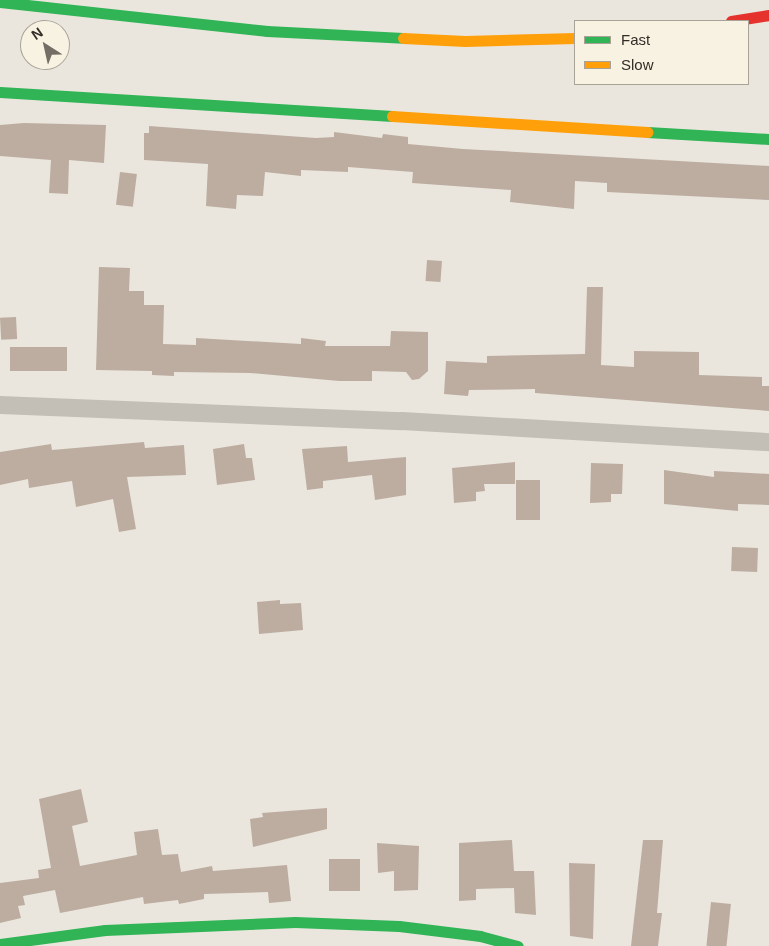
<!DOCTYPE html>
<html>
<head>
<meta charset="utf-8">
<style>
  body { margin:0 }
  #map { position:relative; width:769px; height:946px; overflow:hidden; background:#eae6de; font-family:Arial,sans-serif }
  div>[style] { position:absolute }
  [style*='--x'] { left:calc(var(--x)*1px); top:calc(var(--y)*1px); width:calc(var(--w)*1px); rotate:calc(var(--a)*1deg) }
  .building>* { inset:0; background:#bdada0; transform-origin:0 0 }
  .street>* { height:18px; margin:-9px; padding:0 9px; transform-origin:9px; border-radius:9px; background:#c3beb6 }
  .fast>* { height:11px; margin:-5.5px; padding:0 5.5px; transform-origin:5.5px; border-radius:5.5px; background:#30b455 }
  .slow>* { height:11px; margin:-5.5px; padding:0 5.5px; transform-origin:5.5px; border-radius:5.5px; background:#ff9f0a }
  .jam>* { height:11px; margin:-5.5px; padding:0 5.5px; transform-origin:5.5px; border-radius:5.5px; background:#e5322d }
  span { translate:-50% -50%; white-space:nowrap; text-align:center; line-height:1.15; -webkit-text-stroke:4.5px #f8f2e3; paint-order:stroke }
  .legend { position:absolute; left:574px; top:20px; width:175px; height:65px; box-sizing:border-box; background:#f8f2e3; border:1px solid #a9a397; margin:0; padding:6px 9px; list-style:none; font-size:15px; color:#332c26 }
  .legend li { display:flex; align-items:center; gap:10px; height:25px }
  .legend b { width:25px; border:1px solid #a9a397 }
  .north { position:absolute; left:20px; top:20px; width:50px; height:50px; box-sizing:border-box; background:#f8f2e3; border:1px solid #a9a397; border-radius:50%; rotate:325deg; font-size:14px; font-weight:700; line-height:20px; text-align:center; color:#332c26 }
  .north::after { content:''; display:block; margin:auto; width:18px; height:22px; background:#736d66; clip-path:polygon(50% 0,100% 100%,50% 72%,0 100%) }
</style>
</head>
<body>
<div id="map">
  <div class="building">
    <i style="clip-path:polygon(24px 123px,106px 125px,104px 163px,69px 160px,68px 194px,49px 193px,51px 160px,0 156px,0 125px)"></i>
    <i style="clip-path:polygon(149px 126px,316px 138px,334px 137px,334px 132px,382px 138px,383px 134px,408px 137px,408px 144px,463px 149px,769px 166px,769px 200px,607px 192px,607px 183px,575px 181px,574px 209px,510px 202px,511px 190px,412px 183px,413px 172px,348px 167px,348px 172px,301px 170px,301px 176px,265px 172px,263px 196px,237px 195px,236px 209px,206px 206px,208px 164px,144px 160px,144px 133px,149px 133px)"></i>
    <i style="left:120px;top:172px;width:17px;height:33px;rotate:7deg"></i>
    <i style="left:427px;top:260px;width:15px;height:21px;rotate:4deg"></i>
    <i style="clip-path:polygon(99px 267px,130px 268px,129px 291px,144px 291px,144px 305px,164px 305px,163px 344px,196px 345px,196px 338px,301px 344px,301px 338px,326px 341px,325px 346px,390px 346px,391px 331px,428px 332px,428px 371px,419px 379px,412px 380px,406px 372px,372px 371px,372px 381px,339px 381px,250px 373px,174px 372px,174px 376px,152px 375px,152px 371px,96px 370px)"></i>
    <i style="clip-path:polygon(587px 287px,603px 287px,601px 365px,634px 367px,634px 351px,699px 352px,699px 375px,762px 377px,762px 386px,769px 386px,769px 411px,535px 393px,535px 389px,469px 390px,468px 396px,444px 394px,446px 361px,487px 363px,487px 356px,585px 354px)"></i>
    <i style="left:16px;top:317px;width:22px;height:16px;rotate:87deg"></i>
    <i style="left:67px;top:347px;width:24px;height:57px;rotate:90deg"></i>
    <i style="clip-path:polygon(144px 442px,145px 448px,184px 445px,186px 475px,127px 477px,136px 529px,119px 532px,113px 499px,76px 507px,72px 481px,29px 488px,28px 479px,0 485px,0 452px,51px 444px,52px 450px)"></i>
    <i style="clip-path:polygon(244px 444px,246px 458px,252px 458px,255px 480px,217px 485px,213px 449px)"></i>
    <i style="clip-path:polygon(347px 446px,348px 462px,406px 457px,406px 495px,375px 500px,372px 475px,323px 481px,323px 488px,307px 490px,302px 449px)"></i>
    <i style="clip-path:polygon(515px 462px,515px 484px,484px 484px,485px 491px,476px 492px,476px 501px,454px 503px,452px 468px)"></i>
    <i style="clip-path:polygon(591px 463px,623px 464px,622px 494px,611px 494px,611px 502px,590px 503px)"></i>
    <i style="clip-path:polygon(664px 470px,714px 477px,714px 471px,769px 474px,769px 505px,738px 504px,738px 511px,664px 504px)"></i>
    <i style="left:516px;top:480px;width:24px;height:40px"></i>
    <i style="left:732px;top:547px;width:26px;height:24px;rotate:2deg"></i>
    <i style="clip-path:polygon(280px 600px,280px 604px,301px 603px,303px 630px,259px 634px,257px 602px)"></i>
    <i style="clip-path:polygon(81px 789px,88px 822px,72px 826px,80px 866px,137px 855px,134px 832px,158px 829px,162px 855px,178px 854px,181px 872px,212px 866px,213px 871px,287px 865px,291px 901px,269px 903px,268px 892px,204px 894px,204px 899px,179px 904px,178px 900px,144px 904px,143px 897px,60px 913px,55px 890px,23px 896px,25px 905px,18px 906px,21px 918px,0 923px,0 883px,39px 878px,38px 870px,51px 868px,39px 799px)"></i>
    <i style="clip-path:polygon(327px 808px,327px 829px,253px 847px,250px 819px,263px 817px,262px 813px)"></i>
    <i style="clip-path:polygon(512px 840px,514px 871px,534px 871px,536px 915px,515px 913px,514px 888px,476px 889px,476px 900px,459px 901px,459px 843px)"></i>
    <i style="clip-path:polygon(643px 840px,663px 840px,657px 913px,662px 913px,658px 946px,631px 946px)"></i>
    <i style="clip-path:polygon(377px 843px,419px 846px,418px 890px,394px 891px,394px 871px,378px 873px)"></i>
    <i style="left:360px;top:859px;width:32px;height:31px;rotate:90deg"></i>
    <i style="clip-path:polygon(569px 863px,595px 864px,593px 939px,570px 936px)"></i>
    <i style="left:711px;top:902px;width:20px;height:44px;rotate:6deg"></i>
  </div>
  <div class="street">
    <i style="--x:0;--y:405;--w:402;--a:2.3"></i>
    <i style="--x:402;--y:421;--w:368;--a:3.3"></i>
  </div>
  <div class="fast">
    <i style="--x:0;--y:2;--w:269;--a:6.2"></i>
    <i style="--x:267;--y:31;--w:136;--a:2.9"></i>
    <i style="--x:0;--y:92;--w:393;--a:3.5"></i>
    <i style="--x:647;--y:132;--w:122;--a:3.3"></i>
    <i style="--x:0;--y:944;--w:106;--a:-7.6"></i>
    <i style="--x:105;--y:930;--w:190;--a:-2.4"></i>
    <i style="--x:295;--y:922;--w:104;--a:2.2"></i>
    <i style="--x:399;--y:926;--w:82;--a:7"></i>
    <i style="--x:480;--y:936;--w:39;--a:15"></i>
  </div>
  <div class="slow">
    <i style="--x:403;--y:38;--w:62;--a:2.8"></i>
    <i style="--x:465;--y:41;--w:110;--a:-1.6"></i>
    <i style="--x:392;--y:116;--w:256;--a:3.6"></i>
  </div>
  <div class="jam">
    <i style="--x:731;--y:21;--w:38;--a:-9"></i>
  </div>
  <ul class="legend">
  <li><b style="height:6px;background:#30b455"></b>Fast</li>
  <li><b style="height:6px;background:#ff9f0a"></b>Slow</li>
  </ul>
  <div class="north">N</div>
</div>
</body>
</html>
